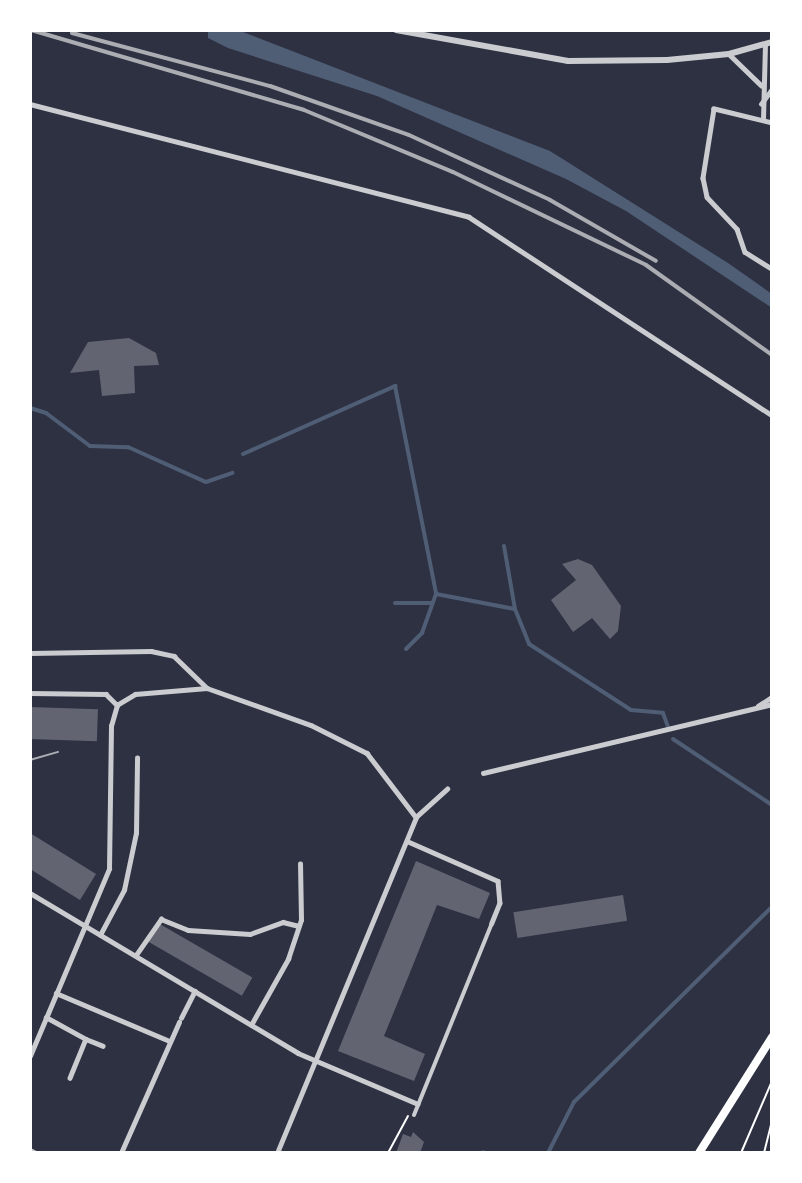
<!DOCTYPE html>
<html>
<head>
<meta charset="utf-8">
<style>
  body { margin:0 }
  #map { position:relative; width:802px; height:1183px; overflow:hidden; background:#2d3142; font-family:Inter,sans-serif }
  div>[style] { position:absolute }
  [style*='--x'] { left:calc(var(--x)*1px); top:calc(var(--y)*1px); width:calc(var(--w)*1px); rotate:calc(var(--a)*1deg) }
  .water>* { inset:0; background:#4f5d75 }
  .stream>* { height:4px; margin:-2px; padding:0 2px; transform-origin:2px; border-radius:2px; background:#4f5d75 }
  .building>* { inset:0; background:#626471; transform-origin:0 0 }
  .path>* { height:2px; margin:-1px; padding:0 1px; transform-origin:1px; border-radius:1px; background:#fff }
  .pedestrian>* { height:4px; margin:-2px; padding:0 2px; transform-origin:2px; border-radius:2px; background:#caccd0 }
  .minor>* { height:4.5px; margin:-2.25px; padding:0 2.25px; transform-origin:2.25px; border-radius:2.25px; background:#caccd0 }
  .tertiary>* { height:6px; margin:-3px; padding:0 3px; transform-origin:3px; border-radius:3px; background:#caccd0 }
  .primary>* { height:8px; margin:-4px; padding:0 4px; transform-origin:4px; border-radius:4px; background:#fff }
  .tram>* { height:1.5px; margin:-0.75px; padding:0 0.75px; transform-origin:0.75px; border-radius:0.75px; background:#abadb3 }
  .rail>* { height:4px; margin:-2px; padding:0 2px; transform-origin:2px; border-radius:2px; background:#abadb3 }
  span { translate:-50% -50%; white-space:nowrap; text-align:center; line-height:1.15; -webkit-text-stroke:4.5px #fff; paint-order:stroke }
  .frame { position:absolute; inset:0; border:32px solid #fff; pointer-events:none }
</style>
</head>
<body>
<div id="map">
  <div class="water">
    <i style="clip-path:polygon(208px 30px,238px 30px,550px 151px,728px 263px,772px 294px,772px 308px,626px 211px,566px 179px,377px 96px,228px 48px,208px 38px)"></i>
  </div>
  <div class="stream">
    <i style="--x:30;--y:408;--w:17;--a:17"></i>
    <i style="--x:46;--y:413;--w:55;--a:36.9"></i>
    <i style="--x:90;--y:446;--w:38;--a:2"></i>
    <i style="--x:128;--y:447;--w:85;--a:24.2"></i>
    <i style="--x:206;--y:482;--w:28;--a:-19"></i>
    <i style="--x:243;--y:454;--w:167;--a:-24.1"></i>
    <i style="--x:395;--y:386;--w:212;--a:78.8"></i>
    <i style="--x:436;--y:594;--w:80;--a:10.8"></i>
    <i style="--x:515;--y:609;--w:38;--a:68"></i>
    <i style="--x:529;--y:644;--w:121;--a:32.9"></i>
    <i style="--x:631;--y:710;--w:32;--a:5"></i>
    <i style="--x:663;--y:713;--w:15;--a:70"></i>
    <i style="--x:504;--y:546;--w:64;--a:80.1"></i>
    <i style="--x:395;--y:603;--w:37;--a:0"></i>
    <i style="--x:406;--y:649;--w:23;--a:-45"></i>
    <i style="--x:422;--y:633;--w:41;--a:-70.3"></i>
    <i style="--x:673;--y:739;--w:119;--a:33.7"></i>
    <i style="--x:483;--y:1152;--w:1;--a:45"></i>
    <i style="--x:548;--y:1153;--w:57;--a:-63"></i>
    <i style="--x:574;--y:1102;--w:278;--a:-44.6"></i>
  </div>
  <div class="building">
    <i style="clip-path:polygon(129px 338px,156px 353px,159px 365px,134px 366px,135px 393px,102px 396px,99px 370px,70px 373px,88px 342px)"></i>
    <i style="clip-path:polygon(578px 559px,592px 565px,621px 606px,618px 631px,610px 639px,592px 618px,573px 632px,551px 600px,576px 580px,562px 564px)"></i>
    <i style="left:30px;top:707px;width:68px;height:32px;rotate:2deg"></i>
    <i style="clip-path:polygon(30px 833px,96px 874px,80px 900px,30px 869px)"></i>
    <i style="clip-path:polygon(416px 861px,490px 893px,479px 919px,437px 905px,409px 975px,384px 1036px,425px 1054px,414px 1081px,338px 1051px)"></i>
    <i style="left:623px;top:895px;width:26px;height:111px;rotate:81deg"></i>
    <i style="left:158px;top:923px;width:109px;height:21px;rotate:30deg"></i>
    <i style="clip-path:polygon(413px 1132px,424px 1142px,420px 1153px,396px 1153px,403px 1134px,411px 1137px)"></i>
  </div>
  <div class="path">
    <i style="--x:388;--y:1153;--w:42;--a:-61.6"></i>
    <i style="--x:741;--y:1153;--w:78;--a:-66.7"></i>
    <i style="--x:764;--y:1153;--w:34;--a:-76"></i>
  </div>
  <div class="pedestrian">
    <i style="--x:414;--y:1115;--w:207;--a:-67.9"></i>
  </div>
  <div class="minor">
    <i style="--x:729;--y:54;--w:45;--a:44.1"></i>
    <i style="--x:30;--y:104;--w:453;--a:14.4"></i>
    <i style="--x:469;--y:217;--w:362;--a:33.2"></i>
    <i style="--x:761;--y:104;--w:19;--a:-54"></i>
    <i style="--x:763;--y:120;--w:76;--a:-88.5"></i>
    <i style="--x:772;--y:123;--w:60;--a:-166.4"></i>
    <i style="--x:714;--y:109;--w:70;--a:99.1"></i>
    <i style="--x:703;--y:178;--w:19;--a:78"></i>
    <i style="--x:707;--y:197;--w:44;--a:46.8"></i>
    <i style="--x:737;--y:229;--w:24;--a:71"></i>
    <i style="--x:745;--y:252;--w:32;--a:32"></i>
    <i style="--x:30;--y:653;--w:121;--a:-0.9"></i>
    <i style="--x:151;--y:651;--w:24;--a:12"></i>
    <i style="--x:174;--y:656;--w:46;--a:44.1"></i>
    <i style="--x:30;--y:693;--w:76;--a:0.8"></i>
    <i style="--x:106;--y:694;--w:16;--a:45"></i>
    <i style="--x:758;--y:706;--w:17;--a:-33"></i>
    <i style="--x:483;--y:773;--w:297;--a:-13.4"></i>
    <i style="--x:407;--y:841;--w:99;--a:23.7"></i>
    <i style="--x:498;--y:881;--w:22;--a:85"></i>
    <i style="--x:500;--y:903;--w:22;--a:112"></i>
    <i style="--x:30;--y:893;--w:312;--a:30.8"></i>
    <i style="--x:298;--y:1053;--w:130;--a:23"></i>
    <i style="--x:100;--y:935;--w:51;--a:-61.9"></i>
    <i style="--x:124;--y:890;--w:58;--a:-78.1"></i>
    <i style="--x:136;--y:833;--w:75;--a:-89.2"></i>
    <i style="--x:136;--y:955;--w:44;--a:-55.2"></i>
    <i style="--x:161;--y:919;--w:29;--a:22"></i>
    <i style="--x:188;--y:930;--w:62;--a:3.7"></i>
    <i style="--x:250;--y:934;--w:35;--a:-20"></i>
    <i style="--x:283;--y:922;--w:16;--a:14"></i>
    <i style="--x:56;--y:993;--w:121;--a:22.9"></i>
    <i style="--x:46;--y:1017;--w:46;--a:28.8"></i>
    <i style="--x:86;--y:1039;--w:42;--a:112.3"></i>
    <i style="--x:181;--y:1018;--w:30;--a:-63"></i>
    <i style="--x:251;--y:1025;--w:76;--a:-60.7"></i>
    <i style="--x:288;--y:959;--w:41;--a:-71.6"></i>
    <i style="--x:301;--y:920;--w:56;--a:-91"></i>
    <i style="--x:86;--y:1039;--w:18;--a:22"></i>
    <i style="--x:30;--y:1056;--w:203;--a:-67.1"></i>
    <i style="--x:109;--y:869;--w:143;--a:-89.2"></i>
    <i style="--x:111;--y:726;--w:22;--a:-74"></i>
    <i style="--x:117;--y:705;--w:21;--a:-31"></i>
    <i style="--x:135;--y:694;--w:72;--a:-4.8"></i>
    <i style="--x:207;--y:688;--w:110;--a:19.6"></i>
    <i style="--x:311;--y:725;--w:63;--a:26.6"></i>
    <i style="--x:367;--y:753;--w:81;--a:52.6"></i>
    <i style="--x:30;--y:1150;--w:7;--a:27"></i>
    <i style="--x:121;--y:1153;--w:143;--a:-66.1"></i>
    <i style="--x:277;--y:1153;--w:364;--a:-67.5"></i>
    <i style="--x:416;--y:817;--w:42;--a:-42.1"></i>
  </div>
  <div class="tertiary">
    <i style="--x:396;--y:30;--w:175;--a:10.2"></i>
    <i style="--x:568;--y:61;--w:99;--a:-0.6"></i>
    <i style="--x:667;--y:60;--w:62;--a:-5.5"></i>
    <i style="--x:729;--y:54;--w:45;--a:-15.6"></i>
  </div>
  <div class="primary">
    <i style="--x:699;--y:1153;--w:137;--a:-57.8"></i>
  </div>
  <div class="tram">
    <i style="--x:30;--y:760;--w:29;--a:-16"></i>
  </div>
  <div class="rail">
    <i style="--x:31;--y:30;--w:284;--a:16.3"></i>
    <i style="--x:304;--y:110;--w:161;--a:22.6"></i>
    <i style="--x:453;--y:172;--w:214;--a:25.7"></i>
    <i style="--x:646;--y:265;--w:155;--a:35.5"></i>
    <i style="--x:72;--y:33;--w:205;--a:15"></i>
    <i style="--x:270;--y:86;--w:147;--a:19.4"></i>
    <i style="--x:409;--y:135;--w:155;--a:24.7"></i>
    <i style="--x:550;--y:200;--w:122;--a:29.9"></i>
  </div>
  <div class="frame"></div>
</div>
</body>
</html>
